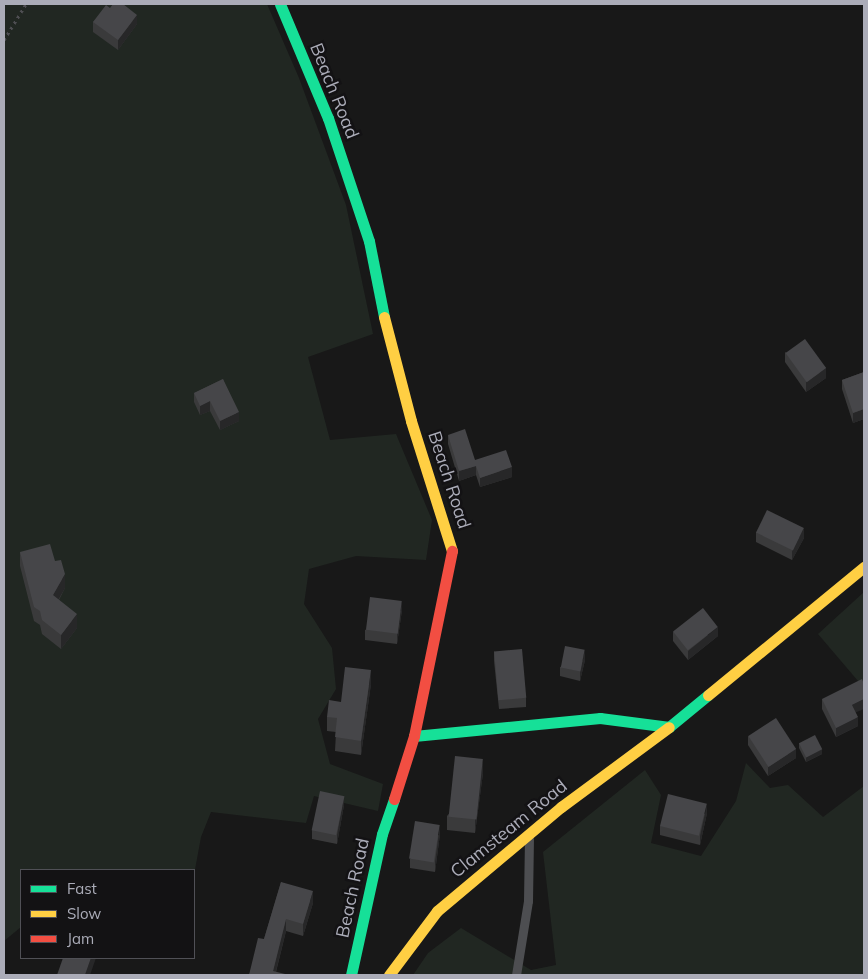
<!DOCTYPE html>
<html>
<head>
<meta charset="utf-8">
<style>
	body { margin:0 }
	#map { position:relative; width:868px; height:979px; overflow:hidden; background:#181818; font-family:Mulish,sans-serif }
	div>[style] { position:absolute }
	.green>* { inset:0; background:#212722 }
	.path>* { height:3px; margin-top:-1.5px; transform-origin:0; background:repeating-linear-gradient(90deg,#4e4e52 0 2.5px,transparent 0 6.5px) }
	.lane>* { height:9px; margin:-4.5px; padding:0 4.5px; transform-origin:4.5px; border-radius:4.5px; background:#4d4e51 }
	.fast>* { height:11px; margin:-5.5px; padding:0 5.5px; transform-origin:5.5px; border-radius:5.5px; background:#16e098 }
	.slow>* { height:11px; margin:-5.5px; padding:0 5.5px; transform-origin:5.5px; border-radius:5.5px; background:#ffcf43 }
	.jam>* { height:11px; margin:-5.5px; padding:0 5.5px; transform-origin:5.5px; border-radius:5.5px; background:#f24e42 }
	.wall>* { inset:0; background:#3a3a3b }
	.shaded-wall>* { inset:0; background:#272728 }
	.building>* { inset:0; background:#464649; transform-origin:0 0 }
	span { translate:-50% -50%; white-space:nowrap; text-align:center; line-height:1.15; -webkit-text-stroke:5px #131214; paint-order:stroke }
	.street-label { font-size:18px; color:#abacb8 }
	.frame { position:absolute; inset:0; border:5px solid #abacb8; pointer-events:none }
	.legend { position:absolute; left:20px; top:869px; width:175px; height:90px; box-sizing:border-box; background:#131214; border:1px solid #505056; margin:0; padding:6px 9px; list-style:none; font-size:15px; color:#abacb8 }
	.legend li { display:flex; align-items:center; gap:10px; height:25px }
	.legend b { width:25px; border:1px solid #505056 }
</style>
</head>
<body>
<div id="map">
	<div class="green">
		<i style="clip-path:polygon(4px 4px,267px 4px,299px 78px,346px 205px,373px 334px,308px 357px,330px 440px,396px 434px,432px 520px,426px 560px,356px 556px,309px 569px,304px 604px,332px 648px,336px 689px,318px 719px,330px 764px,383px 784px,378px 811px,314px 796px,306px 823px,211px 812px,201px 837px,194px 875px,194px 870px,21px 870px,21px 927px,4px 941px)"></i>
		<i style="clip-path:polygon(864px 592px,864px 688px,818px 634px)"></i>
		<i style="clip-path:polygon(746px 763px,770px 788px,788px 785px,823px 817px,864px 786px,864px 975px,413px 975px,428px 953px,461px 928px,531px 970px,556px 965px,543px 852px,645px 770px,661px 795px,651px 843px,701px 856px,736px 801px)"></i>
	</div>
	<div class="path">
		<i style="left:4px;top:40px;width:42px;rotate:-58.6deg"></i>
	</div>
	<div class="lane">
		<i style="left:516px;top:975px;width:75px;rotate:-80.8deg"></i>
		<i style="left:528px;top:901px;width:62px;rotate:-89.1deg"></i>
	</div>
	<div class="fast">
		<i style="left:280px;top:4px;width:124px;rotate:67.2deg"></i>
		<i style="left:328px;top:118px;width:130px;rotate:71.6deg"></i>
		<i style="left:369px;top:241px;width:77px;rotate:78.8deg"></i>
		<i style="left:414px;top:736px;width:187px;rotate:-5.5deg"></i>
		<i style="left:600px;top:718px;width:70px;rotate:7.4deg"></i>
		<i style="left:669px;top:727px;width:50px;rotate:-39.4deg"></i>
		<i style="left:351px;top:975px;width:144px;rotate:-77.6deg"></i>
		<i style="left:382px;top:834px;width:37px;rotate:-71deg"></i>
	</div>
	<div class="slow">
		<i style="left:384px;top:317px;width:107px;rotate:75.4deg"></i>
		<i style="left:411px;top:421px;width:136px;rotate:72.5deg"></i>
		<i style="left:708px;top:695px;width:202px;rotate:-39.4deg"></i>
		<i style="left:389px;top:975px;width:80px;rotate:-53.1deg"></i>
		<i style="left:437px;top:911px;width:162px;rotate:-40deg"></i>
		<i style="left:561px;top:807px;width:134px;rotate:-36.5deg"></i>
	</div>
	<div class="jam">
		<i style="left:394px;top:799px;width:66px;rotate:-72.4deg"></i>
		<i style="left:414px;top:736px;width:189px;rotate:-78.4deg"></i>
	</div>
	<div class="wall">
		<i style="clip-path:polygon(110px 8px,137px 24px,118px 50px,93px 32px,93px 22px)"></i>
		<i style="clip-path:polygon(785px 352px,826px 378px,806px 392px,785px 362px)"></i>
		<i style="clip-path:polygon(864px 372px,864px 419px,853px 423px,842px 389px,842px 380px)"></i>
		<i style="clip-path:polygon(223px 379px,239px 421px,220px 430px,210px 411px,200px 415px,194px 402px,194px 393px)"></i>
		<i style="clip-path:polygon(448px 435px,475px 460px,512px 477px,480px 487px,476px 475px,459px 481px,448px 444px)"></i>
		<i style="clip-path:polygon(756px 532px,804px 538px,792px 560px,756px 542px)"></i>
		<i style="clip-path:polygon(20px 552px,55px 561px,65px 588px,59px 600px,77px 628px,61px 649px,42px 634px,40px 625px,34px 621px,20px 566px)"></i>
		<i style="clip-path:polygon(402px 610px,397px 644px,365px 640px,365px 630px)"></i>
		<i style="clip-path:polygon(673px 632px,718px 636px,688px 660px,673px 641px)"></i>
		<i style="clip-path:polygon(494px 651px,526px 698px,526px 707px,499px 709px,494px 661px)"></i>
		<i style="clip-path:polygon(585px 660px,580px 681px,560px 676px,560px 667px)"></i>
		<i style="clip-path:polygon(371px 684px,361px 755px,335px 751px,336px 732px,327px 731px,327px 717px,341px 702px)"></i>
		<i style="clip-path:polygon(822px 699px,856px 713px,858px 726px,836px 737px,822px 709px)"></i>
		<i style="clip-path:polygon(748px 736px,796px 758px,768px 776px,748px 745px)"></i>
		<i style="clip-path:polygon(799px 743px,822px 754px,806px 762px,799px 748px)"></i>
		<i style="clip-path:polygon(483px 773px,475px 833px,447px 830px,447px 816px)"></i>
		<i style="clip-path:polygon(344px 805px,337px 844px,312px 839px,312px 830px)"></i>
		<i style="clip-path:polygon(707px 813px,700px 845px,660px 835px,660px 826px)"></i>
		<i style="clip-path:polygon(440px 834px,435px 872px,410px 868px,410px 859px)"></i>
		<i style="clip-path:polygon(281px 882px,313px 903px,303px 936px,286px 931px,276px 972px,249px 975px,264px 939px)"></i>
	</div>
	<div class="shaded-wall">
		<i style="clip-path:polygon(137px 15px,137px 24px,118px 50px,118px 40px)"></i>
		<i style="clip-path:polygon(826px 368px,826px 378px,806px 392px,806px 382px)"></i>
		<i style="clip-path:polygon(210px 401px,210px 411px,200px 415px,200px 406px)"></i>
		<i style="clip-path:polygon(864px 409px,864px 419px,853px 423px,853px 413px)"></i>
		<i style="clip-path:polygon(239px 412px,239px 421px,220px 430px,220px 421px)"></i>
		<i style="clip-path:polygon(476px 466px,476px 475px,459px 481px,459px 471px)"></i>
		<i style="clip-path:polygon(512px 467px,512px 477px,480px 487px,480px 478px)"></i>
		<i style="clip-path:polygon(804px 528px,804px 538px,792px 560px,792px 551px)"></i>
		<i style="clip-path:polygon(65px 574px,65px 588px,53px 609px,53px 595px)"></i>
		<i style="clip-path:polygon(402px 601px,402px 610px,397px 644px,397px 635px)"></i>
		<i style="clip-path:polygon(77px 614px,77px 628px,61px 649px,61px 635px)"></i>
		<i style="clip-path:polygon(718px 627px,718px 636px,688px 660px,688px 651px)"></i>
		<i style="clip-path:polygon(585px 650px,585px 660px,580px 681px,580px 671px)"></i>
		<i style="clip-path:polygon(371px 670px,371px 684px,361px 755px,361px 741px)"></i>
		<i style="clip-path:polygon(864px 699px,864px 709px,852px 714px,852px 705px)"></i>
		<i style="clip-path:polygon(858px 717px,858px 726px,836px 737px,836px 728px)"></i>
		<i style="clip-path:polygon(796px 749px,796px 758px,768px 776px,768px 767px)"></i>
		<i style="clip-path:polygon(822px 749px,822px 754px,806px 762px,806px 757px)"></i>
		<i style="clip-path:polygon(483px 759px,483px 773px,475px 833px,475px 819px)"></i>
		<i style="clip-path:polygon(344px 796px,344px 805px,337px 844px,337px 835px)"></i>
		<i style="clip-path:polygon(707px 804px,707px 813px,700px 845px,700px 836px)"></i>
		<i style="clip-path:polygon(440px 825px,440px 834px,435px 872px,435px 862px)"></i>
		<i style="clip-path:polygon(313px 891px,313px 903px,303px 936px,303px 924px)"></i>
		<i style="clip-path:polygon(286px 919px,286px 931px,275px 975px,273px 971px)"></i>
		<i style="clip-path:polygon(91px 958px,96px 958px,90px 975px,85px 975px)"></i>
	</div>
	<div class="building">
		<i style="clip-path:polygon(113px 4px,123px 4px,137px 15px,118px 40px,93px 22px,106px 5px,110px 8px)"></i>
		<i style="left:805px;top:339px;width:36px;height:24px;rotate:54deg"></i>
		<i style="clip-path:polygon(864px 372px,864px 409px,853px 413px,842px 380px)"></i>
		<i style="clip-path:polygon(223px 379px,239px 412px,220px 421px,210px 401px,200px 406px,194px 393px)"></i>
		<i style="clip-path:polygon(465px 429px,475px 460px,506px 450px,512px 467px,480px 478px,476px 466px,459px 471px,448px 435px)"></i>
		<i style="left:767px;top:510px;width:41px;height:25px;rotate:26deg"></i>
		<i style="clip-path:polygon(50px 544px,55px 561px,61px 560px,65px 574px,53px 595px,77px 614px,61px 635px,42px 620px,40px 611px,34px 607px,20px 552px)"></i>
		<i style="left:370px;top:597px;width:32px;height:33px;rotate:7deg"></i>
		<i style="left:703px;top:608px;width:24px;height:38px;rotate:52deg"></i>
		<i style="left:565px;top:646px;width:20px;height:22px;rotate:11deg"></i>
		<i style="left:522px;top:649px;width:49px;height:28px;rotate:85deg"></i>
		<i style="clip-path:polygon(345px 667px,371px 670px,361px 741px,335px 737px,337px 718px,327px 717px,329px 700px,341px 702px)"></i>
		<i style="clip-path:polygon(862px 679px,864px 684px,864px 699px,852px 705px,858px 717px,836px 728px,822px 699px)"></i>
		<i style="left:776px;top:718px;width:37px;height:33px;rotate:57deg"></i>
		<i style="left:815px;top:735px;width:16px;height:18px;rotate:63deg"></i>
		<i style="left:455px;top:756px;width:28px;height:61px;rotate:6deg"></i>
		<i style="left:320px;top:791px;width:25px;height:40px;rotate:12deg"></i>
		<i style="left:668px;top:794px;width:40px;height:33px;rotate:14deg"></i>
		<i style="left:415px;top:821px;width:25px;height:38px;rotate:9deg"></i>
		<i style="clip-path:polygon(281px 882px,313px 891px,303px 924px,286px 919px,273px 971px,289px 975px,249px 975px,258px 938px,264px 939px)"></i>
		<i style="clip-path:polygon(63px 958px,91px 958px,85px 975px,57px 975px)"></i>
	</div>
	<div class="street-label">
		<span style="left:334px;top:91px;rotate:68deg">Beach Road</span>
		<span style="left:449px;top:480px;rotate:72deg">Beach Road</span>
		<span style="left:509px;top:829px;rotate:-39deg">Clamsteam Road</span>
		<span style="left:353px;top:888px;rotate:-78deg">Beach Road</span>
	</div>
	<div class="frame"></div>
	<ul class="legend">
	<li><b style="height:6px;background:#16e098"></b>Fast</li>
	<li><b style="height:6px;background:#ffcf43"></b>Slow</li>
	<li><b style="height:6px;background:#f24e42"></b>Jam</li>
	</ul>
</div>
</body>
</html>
